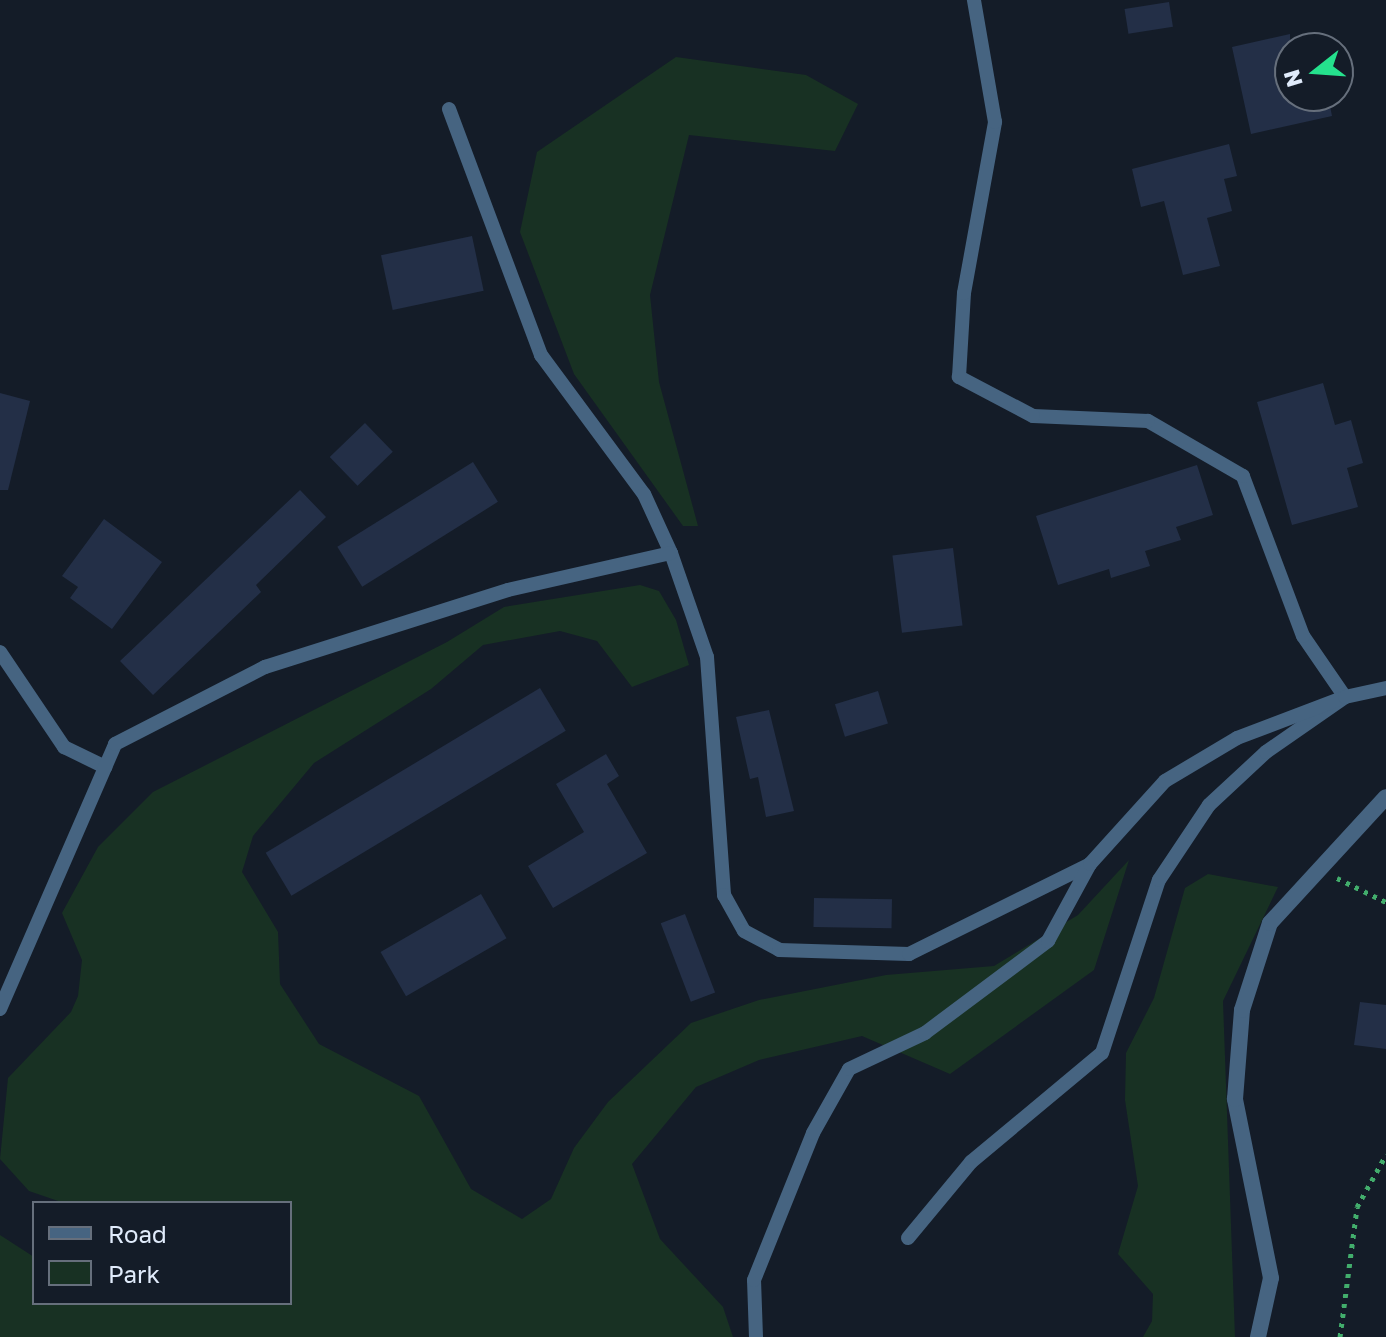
<!DOCTYPE html>
<html>
<head>
<meta charset="utf-8">
<style>
	body { margin:0 }
	#map { position:relative; width:1386px; height:1337px; overflow:hidden; background:#141c28; font-family:"Golos Text",sans-serif }
	div>[style] { position:absolute }
	.green>* { inset:0; background:#183123 }
	.building>* { inset:0; background:#232f47; transform-origin:0 0 }
	.path>* { height:5px; margin-top:-2.5px; transform-origin:0; background:repeating-linear-gradient(90deg,#42ad6c 0 4px,transparent 0 10px) }
	.lane>* { height:14px; margin:-7px; padding:0 7px; transform-origin:7px; border-radius:7px; background:#466481 }
	.street>* { height:16px; margin:-8px; padding:0 8px; transform-origin:8px; border-radius:8px; background:#466481 }
	span { translate:-50% -50%; white-space:nowrap; text-align:center; line-height:1.15; -webkit-text-stroke:8px #141c28; paint-order:stroke }
	.legend { position:absolute; left:32px; top:1201px; width:260px; height:104px; box-sizing:border-box; background:#141c28; border:2px solid #666f7c; margin:0; padding:10px 14px; list-style:none; font-size:24px; color:#e0ebfb }
	.legend li { display:flex; align-items:center; gap:16px; height:40px }
	.legend b { width:40px; border:2px solid #666f7c }
	.north { position:absolute; left:1274px; top:32px; width:80px; height:80px; box-sizing:border-box; background:#141c28; border:2px solid #666f7c; border-radius:50%; rotate:253deg; font-size:22px; font-weight:700; line-height:32px; text-align:center; color:#e0ebfb }
	.north::after { content:''; display:block; margin:auto; width:28px; height:36px; background:#25e18d; clip-path:polygon(50% 0,100% 100%,50% 72%,0 100%) }
</style>
</head>
<body>
<div id="map">
	<div class="green">
		<i style="clip-path:polygon(676px 57px,806px 75px,858px 104px,835px 151px,689px 135px,650px 295px,659px 382px,698px 526px,683px 526px,574px 374px,520px 232px,537px 152px)"></i>
		<i style="clip-path:polygon(640px 585px,659px 591px,676px 620px,689px 665px,632px 687px,597px 641px,560px 631px,483px 645px,431px 689px,314px 763px,253px 836px,242px 872px,278px 932px,280px 984px,319px 1044px,419px 1096px,471px 1189px,522px 1219px,551px 1199px,574px 1148px,608px 1102px,691px 1023px,759px 1000px,886px 975px,994px 966px,1078px 915px,1129px 860px,1094px 970px,950px 1074px,862px 1036px,759px 1060px,696px 1087px,632px 1164px,660px 1239px,723px 1307px,733px 1337px,0 1337px,0 1235px,34px 1257px,34px 1303px,290px 1303px,290px 1203px,64px 1203px,29px 1191px,0 1159px,8px 1078px,71px 1012px,78px 996px,82px 960px,62px 913px,98px 847px,153px 792px,447px 642px,504px 607px)"></i>
		<i style="clip-path:polygon(1208px 874px,1278px 887px,1223px 1001px,1235px 1337px,1143px 1337px,1152px 1321px,1153px 1294px,1118px 1254px,1138px 1186px,1125px 1100px,1126px 1053px,1154px 998px,1185px 888px)"></i>
	</div>
	<div class="building">
		<i style="left:1169px;top:2px;width:25px;height:45px;rotate:81deg"></i>
		<i style="clip-path:polygon(1290px 34px,1290px 96px,1328px 96px,1332px 116px,1251px 134px,1232px 47px)"></i>
		<i style="clip-path:polygon(1229px 144px,1237px 176px,1224px 179px,1232px 211px,1207px 218px,1220px 266px,1183px 275px,1164px 201px,1141px 207px,1132px 169px)"></i>
		<i style="left:472px;top:236px;width:56px;height:93px;rotate:78deg"></i>
		<i style="clip-path:polygon(1323px 383px,1335px 425px,1351px 420px,1363px 463px,1347px 468px,1358px 507px,1292px 525px,1257px 402px)"></i>
		<i style="clip-path:polygon(0 393px,30px 401px,8px 490px,0 490px)"></i>
		<i style="left:365px;top:423px;width:40px;height:49px;rotate:46deg"></i>
		<i style="left:473px;top:462px;width:47px;height:160px;rotate:58deg"></i>
		<i style="clip-path:polygon(1197px 465px,1213px 515px,1176px 527px,1181px 540px,1145px 551px,1150px 566px,1111px 578px,1109px 569px,1058px 585px,1036px 516px)"></i>
		<i style="clip-path:polygon(300px 490px,326px 517px,256px 585px,261px 592px,153px 695px,120px 661px)"></i>
		<i style="clip-path:polygon(104px 519px,162px 562px,112px 629px,70px 598px,78px 587px,62px 576px)"></i>
		<i style="left:953px;top:548px;width:78px;height:61px;rotate:83deg"></i>
		<i style="left:540px;top:688px;width:50px;height:320px;rotate:59deg"></i>
		<i style="left:878px;top:691px;width:34px;height:45px;rotate:73deg"></i>
		<i style="clip-path:polygon(769px 710px,794px 811px,766px 817px,758px 777px,750px 779px,736px 717px)"></i>
		<i style="clip-path:polygon(606px 754px,619px 776px,607px 784px,647px 853px,553px 908px,528px 866px,584px 832px,556px 784px)"></i>
		<i style="left:481px;top:894px;width:51px;height:116px;rotate:60deg"></i>
		<i style="left:814px;top:898px;width:78px;height:29px;rotate:1deg"></i>
		<i style="left:685px;top:914px;width:84px;height:26px;rotate:69deg"></i>
		<i style="clip-path:polygon(1360px 1002px,1386px 1005px,1386px 1049px,1354px 1045px)"></i>
	</div>
	<div class="path">
		<i style="left:1337px;top:878px;width:55px;rotate:26.1deg"></i>
		<i style="left:1340px;top:1337px;width:131px;rotate:-82.5deg"></i>
		<i style="left:1357px;top:1207px;width:60px;rotate:-60.9deg"></i>
	</div>
	<div class="lane">
		<i style="left:449px;top:109px;width:263px;rotate:69.5deg"></i>
		<i style="left:541px;top:355px;width:173px;rotate:53.5deg"></i>
		<i style="left:644px;top:494px;width:65px;rotate:65.4deg"></i>
		<i style="left:671px;top:553px;width:110px;rotate:70.9deg"></i>
		<i style="left:707px;top:657px;width:239px;rotate:85.9deg"></i>
		<i style="left:724px;top:895px;width:41px;rotate:60.9deg"></i>
		<i style="left:744px;top:931px;width:40px;rotate:28deg"></i>
		<i style="left:779px;top:950px;width:130px;rotate:1.8deg"></i>
		<i style="left:909px;top:954px;width:202px;rotate:-26.4deg"></i>
		<i style="left:0;top:652px;width:115px;rotate:56deg"></i>
		<i style="left:64px;top:747px;width:46px;rotate:26deg"></i>
		<i style="left:0;top:1009px;width:289px;rotate:-66.5deg"></i>
		<i style="left:115px;top:744px;width:169px;rotate:-27.2deg"></i>
		<i style="left:265px;top:667px;width:255px;rotate:-17.6deg"></i>
		<i style="left:508px;top:590px;width:167px;rotate:-12.8deg"></i>
		<i style="left:908px;top:1238px;width:99px;rotate:-50.3deg"></i>
		<i style="left:971px;top:1162px;width:170px;rotate:-39.8deg"></i>
		<i style="left:1102px;top:1053px;width:182px;rotate:-71.8deg"></i>
		<i style="left:1159px;top:880px;width:90px;rotate:-56.3deg"></i>
		<i style="left:1209px;top:805px;width:78px;rotate:-42.9deg"></i>
		<i style="left:1266px;top:752px;width:96px;rotate:-34.8deg"></i>
		<i style="left:1345px;top:697px;width:74px;rotate:-124.5deg"></i>
		<i style="left:1303px;top:636px;width:171px;rotate:-110.6deg"></i>
		<i style="left:1243px;top:476px;width:110px;rotate:-149.9deg"></i>
		<i style="left:1148px;top:421px;width:115px;rotate:-177.5deg"></i>
		<i style="left:1033px;top:416px;width:84px;rotate:-152.2deg"></i>
		<i style="left:959px;top:377px;width:84px;rotate:-86.6deg"></i>
		<i style="left:964px;top:293px;width:174px;rotate:-79.7deg"></i>
		<i style="left:995px;top:122px;width:124px;rotate:-99.8deg"></i>
		<i style="left:756px;top:1337px;width:57px;rotate:-92deg"></i>
		<i style="left:754px;top:1280px;width:158px;rotate:-68.1deg"></i>
		<i style="left:813px;top:1133px;width:73px;rotate:-60.6deg"></i>
		<i style="left:849px;top:1069px;width:84px;rotate:-25.3deg"></i>
		<i style="left:925px;top:1033px;width:154px;rotate:-36.8deg"></i>
		<i style="left:1048px;top:941px;width:88px;rotate:-61.4deg"></i>
		<i style="left:1090px;top:864px;width:112px;rotate:-47.9deg"></i>
		<i style="left:1165px;top:781px;width:84px;rotate:-30.8deg"></i>
		<i style="left:1237px;top:738px;width:116px;rotate:-20.8deg"></i>
		<i style="left:1345px;top:697px;width:42px;rotate:-12.4deg"></i>
	</div>
	<div class="street">
		<i style="left:1258px;top:1337px;width:60px;rotate:-77.6deg"></i>
		<i style="left:1271px;top:1278px;width:183px;rotate:-101.4deg"></i>
		<i style="left:1235px;top:1099px;width:89px;rotate:-85.5deg"></i>
		<i style="left:1242px;top:1010px;width:91px;rotate:-72.2deg"></i>
		<i style="left:1270px;top:923px;width:171px;rotate:-47.4deg"></i>
	</div>
	<ul class="legend">
	<li><b style="height:10px;background:#466481"></b>Road</li>
	<li><b style="height:22px;background:#183123"></b>Park</li>
	</ul>
	<div class="north">N</div>
</div>
</body>
</html>
